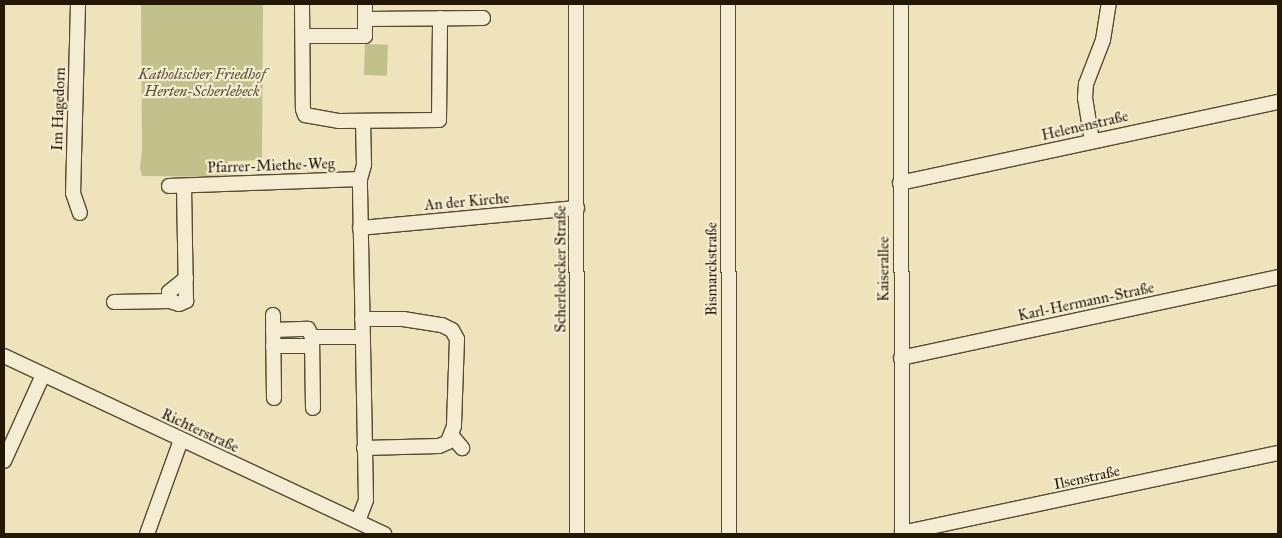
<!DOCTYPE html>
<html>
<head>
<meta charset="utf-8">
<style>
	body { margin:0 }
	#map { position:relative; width:1282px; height:538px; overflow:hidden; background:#efe3bb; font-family:"IM FELL Great Primer",serif }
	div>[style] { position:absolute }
	.green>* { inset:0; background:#c1c18b; transform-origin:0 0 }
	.roads { filter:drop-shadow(1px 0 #574a32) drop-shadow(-1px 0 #574a32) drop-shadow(0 1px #574a32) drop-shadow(0 -1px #574a32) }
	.minor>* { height:14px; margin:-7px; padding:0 7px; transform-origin:7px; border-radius:7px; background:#f5edd3 }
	span { translate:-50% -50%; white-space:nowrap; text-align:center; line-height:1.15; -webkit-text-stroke:4.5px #f5edd3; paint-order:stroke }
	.park-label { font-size:15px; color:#5b5233; font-style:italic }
	.street-label { font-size:15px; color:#241704 }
	.frame { position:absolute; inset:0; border:5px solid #241704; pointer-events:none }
</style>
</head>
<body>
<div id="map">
	<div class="green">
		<i style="clip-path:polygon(141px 4px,263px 4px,262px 160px,228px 161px,227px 177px,142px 176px,140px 168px,142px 150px)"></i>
		<i style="left:365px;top:44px;width:23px;height:31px;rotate:2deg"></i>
	</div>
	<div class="roads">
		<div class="minor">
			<i style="left:78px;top:4px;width:189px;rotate:91.5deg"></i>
			<i style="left:73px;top:193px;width:21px;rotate:71deg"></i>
			<i style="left:302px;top:4px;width:105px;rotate:89.5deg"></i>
			<i style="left:303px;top:109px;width:6px;rotate:72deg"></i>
			<i style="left:305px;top:115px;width:35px;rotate:10deg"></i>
			<i style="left:339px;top:121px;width:100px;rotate:-0.6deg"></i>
			<i style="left:439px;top:120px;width:102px;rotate:-89.4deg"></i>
			<i style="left:576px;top:4px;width:530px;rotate:89.89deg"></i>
			<i style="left:728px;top:4px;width:530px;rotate:89.89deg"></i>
			<i style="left:901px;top:4px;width:530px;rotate:89.89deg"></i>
			<i style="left:365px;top:19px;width:118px;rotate:-0.5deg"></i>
			<i style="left:303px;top:36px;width:62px"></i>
			<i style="left:365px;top:36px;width:32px;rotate:-90deg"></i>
			<i style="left:1092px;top:141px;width:44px;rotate:-99.2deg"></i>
			<i style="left:1085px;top:98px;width:14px;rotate:-86deg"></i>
			<i style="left:1086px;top:84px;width:47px;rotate:-68.9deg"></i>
			<i style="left:1103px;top:40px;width:36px;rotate:-81deg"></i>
			<i style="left:900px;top:183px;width:387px;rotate:-12.1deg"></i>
			<i style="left:169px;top:186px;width:191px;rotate:-2.1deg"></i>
			<i style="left:360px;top:228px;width:218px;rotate:-5.3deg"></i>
			<i style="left:170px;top:301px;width:9px;rotate:-96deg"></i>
			<i style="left:169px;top:292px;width:22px;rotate:-39deg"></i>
			<i style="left:114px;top:302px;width:56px;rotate:-1deg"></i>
			<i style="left:170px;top:301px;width:9px;rotate:18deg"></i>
			<i style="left:179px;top:304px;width:8px;rotate:-23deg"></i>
			<i style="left:186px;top:301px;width:115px;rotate:-91deg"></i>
			<i style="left:273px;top:315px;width:83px;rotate:89.3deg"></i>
			<i style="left:362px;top:319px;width:41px"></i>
			<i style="left:403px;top:319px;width:39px;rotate:9deg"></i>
			<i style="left:442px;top:325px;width:11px;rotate:27deg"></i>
			<i style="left:452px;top:330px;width:10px;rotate:61deg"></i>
			<i style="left:457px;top:339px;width:87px;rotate:92deg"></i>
			<i style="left:454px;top:426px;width:17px;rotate:111deg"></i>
			<i style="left:448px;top:442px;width:10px;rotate:156deg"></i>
			<i style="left:439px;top:446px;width:75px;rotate:178.5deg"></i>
			<i style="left:273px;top:330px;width:35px;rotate:-2deg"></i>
			<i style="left:308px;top:329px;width:9px;rotate:63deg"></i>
			<i style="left:312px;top:337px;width:51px"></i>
			<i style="left:312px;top:337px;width:71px;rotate:89.2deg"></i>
			<i style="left:273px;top:346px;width:39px"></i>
			<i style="left:4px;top:356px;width:420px;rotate:25.1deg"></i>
			<i style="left:901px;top:358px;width:386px;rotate:-12.1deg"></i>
			<i style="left:452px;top:436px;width:16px;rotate:50deg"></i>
			<i style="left:4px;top:461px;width:94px;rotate:-65.6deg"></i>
			<i style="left:358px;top:521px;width:22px;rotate:-69deg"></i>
			<i style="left:366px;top:500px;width:321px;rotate:-91.1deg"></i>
			<i style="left:360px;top:179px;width:15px;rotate:-74deg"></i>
			<i style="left:364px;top:165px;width:44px;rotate:-91.3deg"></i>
			<i style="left:902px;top:533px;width:384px;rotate:-12deg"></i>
			<i style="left:147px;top:534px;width:100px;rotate:-70.1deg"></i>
		</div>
	</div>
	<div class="park-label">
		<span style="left:202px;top:83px">Katholischer Friedhof<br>Herten-Scherlebeck</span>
	</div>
	<div class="street-label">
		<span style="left:59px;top:109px;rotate:-88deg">Im Hagedorn</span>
		<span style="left:1085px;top:126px;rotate:-13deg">Helenenstraße</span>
		<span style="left:271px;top:166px;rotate:-2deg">Pfarrer-Miethe-Weg</span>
		<span style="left:467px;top:202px;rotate:-5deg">An der Kirche</span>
		<span style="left:561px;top:269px;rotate:-90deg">Scherlebecker Straße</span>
		<span style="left:712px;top:269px;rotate:-90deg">Bismarckstraße</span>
		<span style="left:884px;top:269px;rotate:-90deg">Kaiserallee</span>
		<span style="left:1086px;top:302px;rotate:-12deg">Karl-Hermann-Straße</span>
		<span style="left:200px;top:431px;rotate:25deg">Richterstraße</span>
		<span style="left:1087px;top:478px;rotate:-12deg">Ilsenstraße</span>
	</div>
	<div class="frame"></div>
</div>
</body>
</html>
